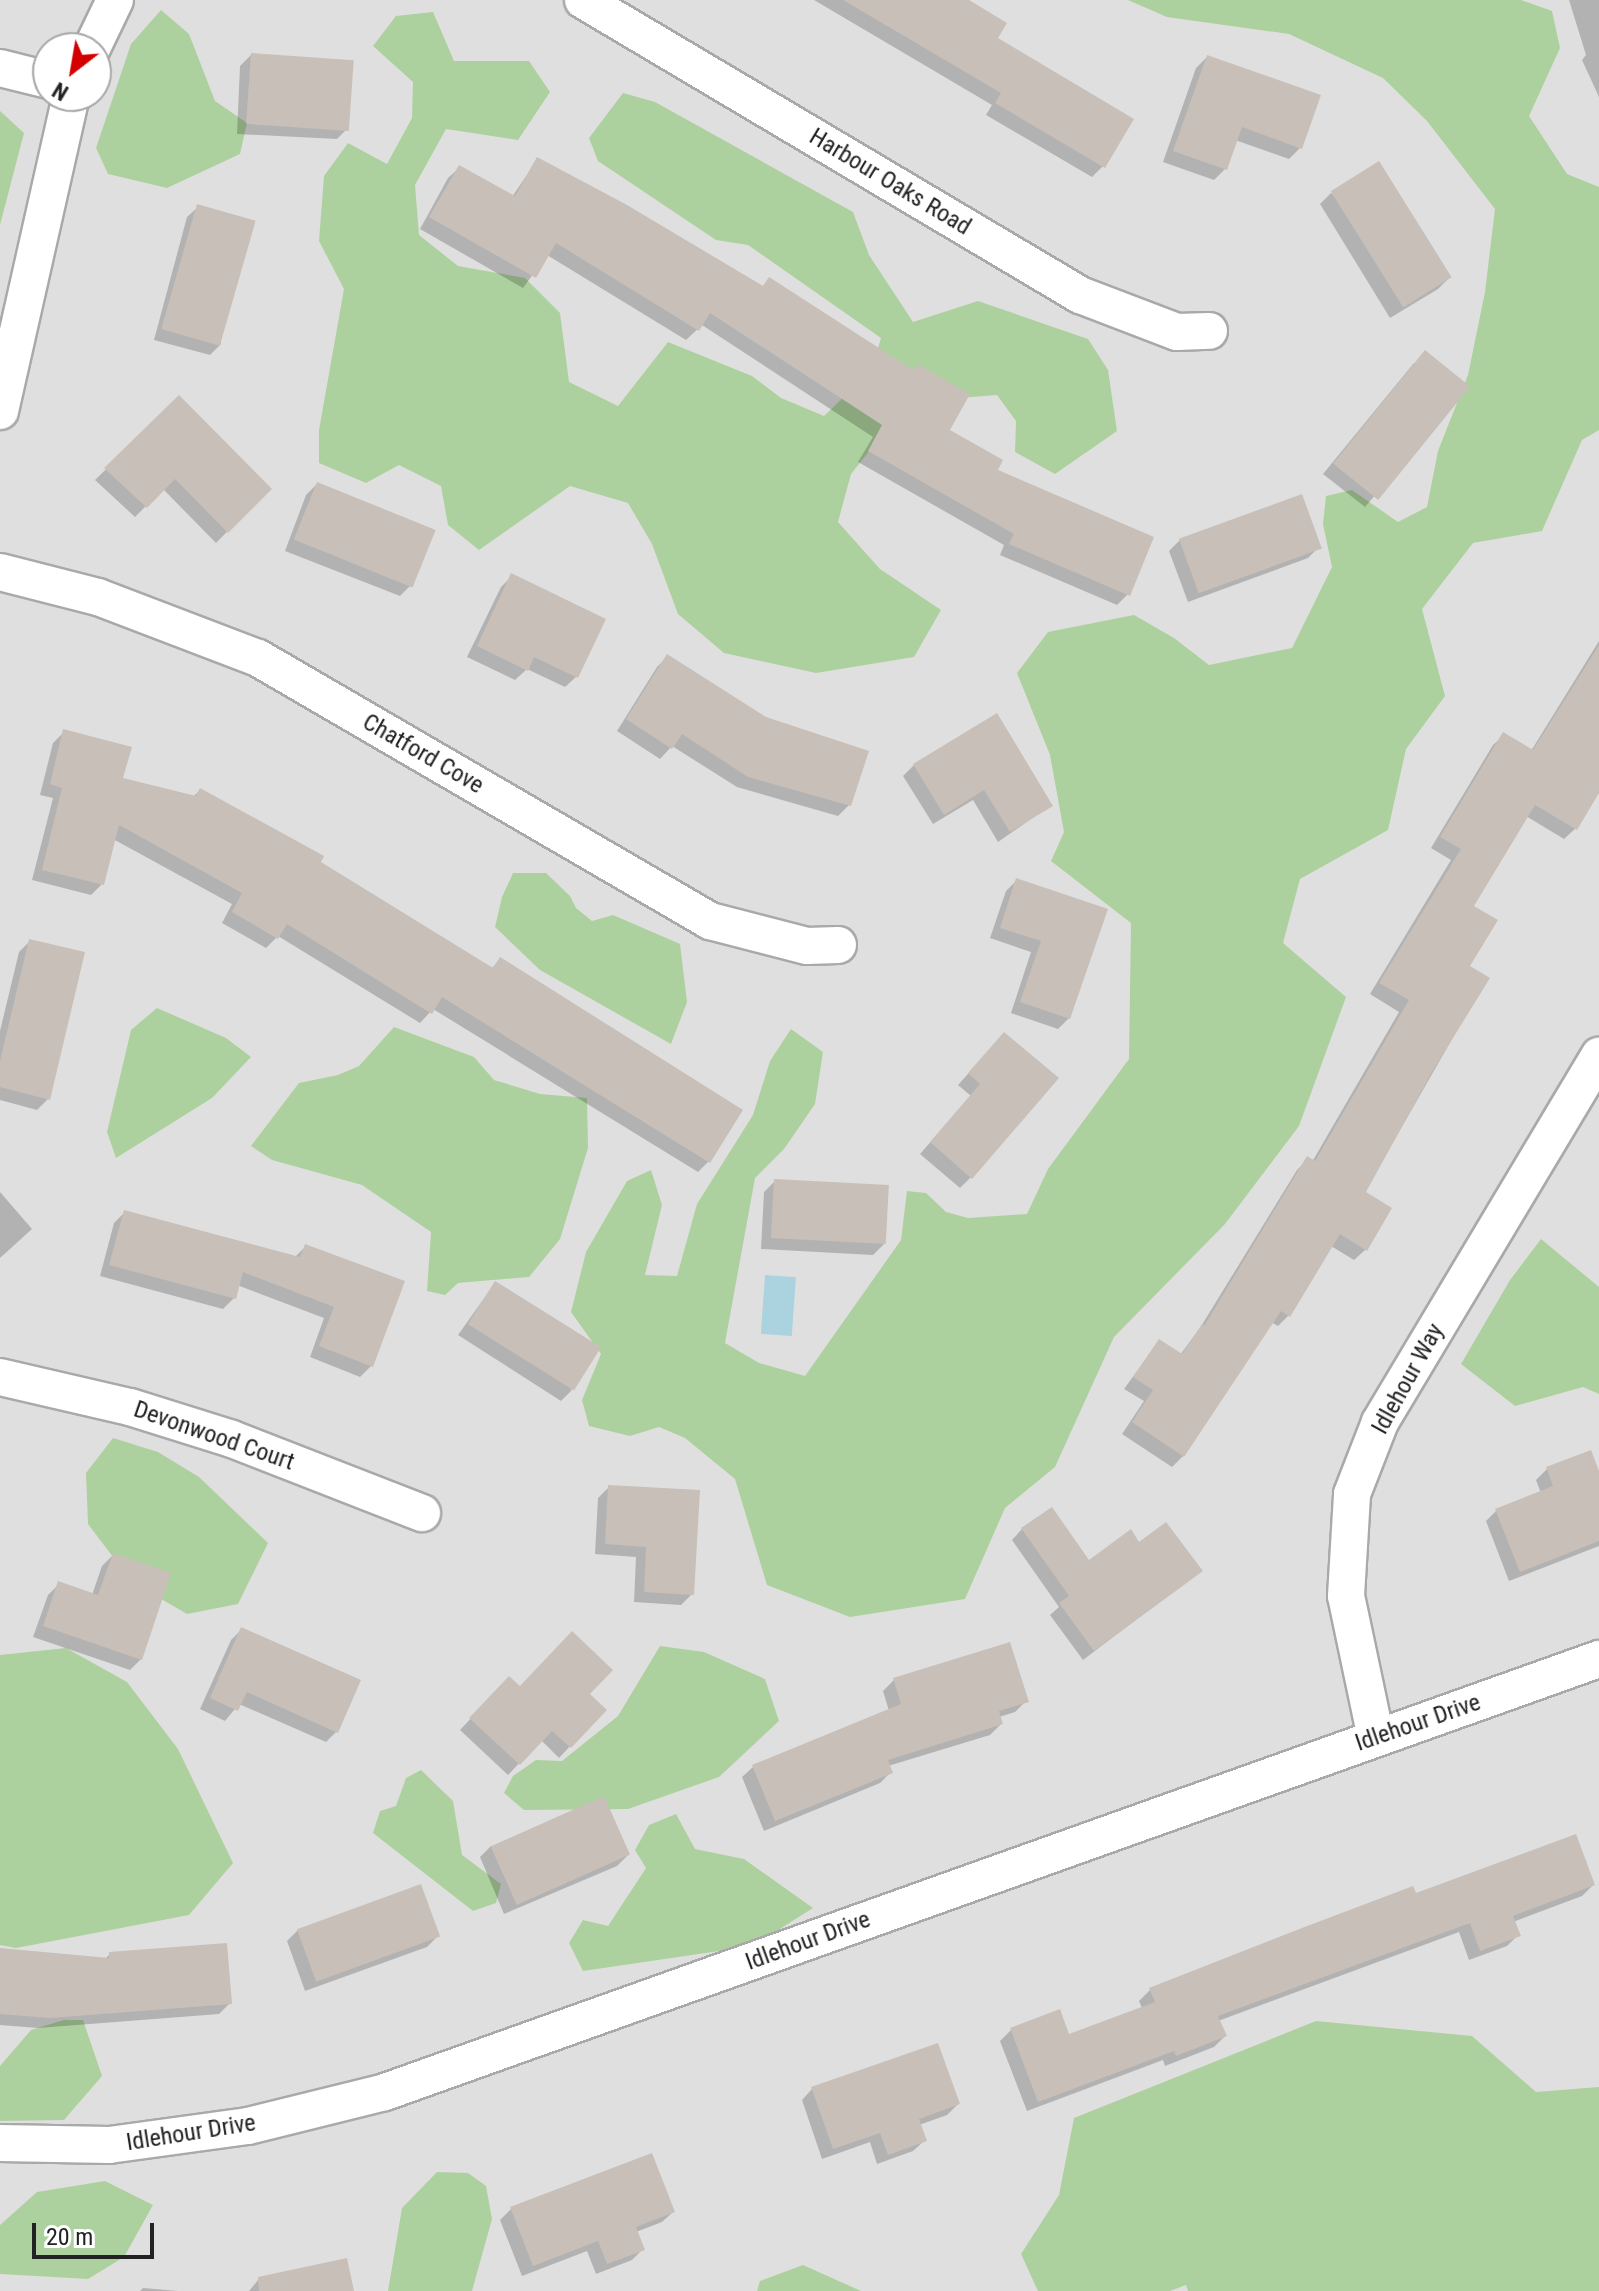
<!DOCTYPE html>
<html>
<head>
<meta charset="utf-8">
<style>
	body { margin:0 }
	#map { position:relative; width:1599px; height:2291px; overflow:hidden; background:#f2efe9; font-family:"Roboto Condensed",sans-serif }
	div>[style] { position:absolute }
	.residential>* { inset:0; background:#e0dfdf }
	.forest>* { inset:0; background:#add19e }
	.water>* { inset:0; background:#aad3df; transform-origin:0 0 }
	.shadow>* { inset:0; background:#0003 }
	.building>* { inset:0; background:#c7bfb8; transform-origin:0 0 }
	.roads { filter:drop-shadow(2px 0 #a9a9a9) drop-shadow(-2px 0 #a9a9a9) drop-shadow(0 2px #a9a9a9) drop-shadow(0 -2px #a9a9a9) }
	.street>* { height:36px; margin:-18px; padding:0 18px; transform-origin:18px; border-radius:18px; background:#fff }
	span { translate:-50% -50%; white-space:nowrap; text-align:center; line-height:1.15; -webkit-text-stroke:6px #fff; paint-order:stroke }
	.street-label { font-size:24px; color:#222 }
	.north { position:absolute; left:32px; top:32px; width:80px; height:80px; box-sizing:border-box; background:#fff; border:2px solid #a7a7a7; border-radius:50%; rotate:211deg; font-size:22px; font-weight:700; line-height:32px; text-align:center; color:#222 }
	.north::after { content:''; display:block; margin:auto; width:28px; height:36px; background:#d40000; clip-path:polygon(50% 0,100% 100%,50% 72%,0 100%) }
	.scale { position:absolute; left:32px; top:2223px; width:122px; height:36px; box-sizing:border-box; border:4px solid #222; border-top:0; padding-left:10px; font-size:24px; line-height:28px; white-space:nowrap; color:#222; -webkit-text-stroke:6px #fff; paint-order:stroke }
</style>
</head>
<body>
<div id="map">
	<div class="residential">
		<i style="clip-path:polygon(evenodd,0 0,1599px 0,1599px 2291px,0 2291px,0 0,48px 48px,96px 48px,96px 96px,48px 96px,48px 48px)"></i>
	</div>
	<div class="forest">
		<i style="clip-path:polygon(1128px 0,1521px 0,1552px 11px,1560px 48px,1529px 116px,1567px 174px,1599px 187px,1599px 430px,1582px 440px,1542px 531px,1473px 543px,1422px 609px,1445px 696px,1406px 749px,1388px 830px,1300px 879px,1283px 943px,1346px 997px,1299px 1126px,1225px 1224px,1114px 1337px,1055px 1467px,1005px 1508px,965px 1599px,850px 1617px,767px 1585px,735px 1479px,685px 1438px,659px 1427px,630px 1436px,589px 1426px,582px 1400px,601px 1354px,571px 1312px,586px 1252px,627px 1181px,651px 1170px,662px 1205px,645px 1275px,677px 1276px,697px 1204px,753px 1115px,770px 1061px,791px 1029px,823px 1052px,815px 1104px,784px 1149px,755px 1178px,725px 1343px,759px 1363px,805px 1376px,901px 1240px,907px 1191px,926px 1193px,946px 1212px,968px 1218px,1027px 1214px,1048px 1169px,1129px 1059px,1131px 923px,1051px 861px,1064px 832px,1050px 755px,1017px 673px,1048px 632px,1134px 615px,1174px 638px,1209px 665px,1292px 648px,1332px 567px,1323px 524px,1326px 496px,1352px 490px,1398px 522px,1427px 507px,1438px 451px,1468px 375px,1485px 292px,1495px 209px,1427px 121px,1383px 78px,1289px 34px,1167px 17px)"></i>
		<i style="clip-path:polygon(161px 10px,189px 34px,215px 101px,247px 123px,240px 154px,167px 188px,108px 174px,96px 148px,131px 44px)"></i>
		<i style="clip-path:polygon(433px 12px,454px 61px,529px 61px,550px 92px,518px 140px,446px 129px,415px 185px,419px 235px,458px 266px,525px 278px,560px 313px,569px 382px,618px 406px,668px 342px,752px 376px,781px 398px,824px 416px,872px 370px,881px 338px,748px 245px,716px 240px,598px 161px,589px 138px,623px 93px,655px 102px,853px 212px,869px 255px,913px 322px,978px 301px,1088px 339px,1108px 370px,1117px 431px,1055px 474px,1015px 452px,1016px 421px,997px 395px,908px 402px,851px 474px,838px 522px,880px 569px,941px 610px,914px 657px,816px 673px,724px 653px,678px 614px,652px 544px,628px 503px,570px 486px,479px 550px,448px 525px,441px 486px,399px 465px,366px 483px,319px 463px,319px 430px,344px 289px,319px 241px,324px 176px,348px 143px,387px 164px,412px 118px,413px 82px,373px 46px,396px 16px)"></i>
		<i style="clip-path:polygon(0 111px,24px 133px,0 225px)"></i>
		<i style="clip-path:polygon(513px 873px,546px 873px,570px 896px,576px 908px,592px 921px,613px 915px,680px 944px,687px 1002px,671px 1044px,540px 970px,495px 927px,502px 897px)"></i>
		<i style="clip-path:polygon(157px 1008px,226px 1038px,251px 1057px,212px 1098px,116px 1158px,107px 1132px,131px 1030px)"></i>
		<i style="clip-path:polygon(394px 1027px,474px 1057px,494px 1080px,540px 1094px,587px 1098px,588px 1148px,560px 1239px,529px 1277px,458px 1283px,445px 1295px,427px 1291px,431px 1232px,362px 1185px,272px 1160px,251px 1146px,299px 1083px,338px 1075px,359px 1066px)"></i>
		<i style="clip-path:polygon(1541px 1239px,1599px 1287px,1599px 1394px,1583px 1387px,1515px 1406px,1461px 1364px,1510px 1280px)"></i>
		<i style="clip-path:polygon(113px 1438px,158px 1452px,199px 1477px,268px 1543px,238px 1604px,187px 1614px,132px 1582px,88px 1524px,86px 1473px)"></i>
		<i style="clip-path:polygon(660px 1646px,704px 1652px,765px 1679px,779px 1721px,719px 1777px,628px 1809px,524px 1810px,504px 1793px,513px 1776px,536px 1760px,562px 1761px,618px 1716px)"></i>
		<i style="clip-path:polygon(66px 1648px,127px 1682px,178px 1749px,233px 1863px,189px 1915px,16px 1948px,0 1945px,0 1655px)"></i>
		<i style="clip-path:polygon(421px 1770px,453px 1801px,462px 1855px,501px 1884px,496px 1903px,473px 1911px,373px 1833px,380px 1811px,396px 1806px,406px 1778px)"></i>
		<i style="clip-path:polygon(676px 1814px,695px 1849px,744px 1859px,813px 1908px,753px 1946px,583px 1971px,569px 1943px,583px 1920px,608px 1926px,646px 1868px,635px 1850px,649px 1825px)"></i>
		<i style="clip-path:polygon(64px 2020px,83px 2020px,102px 2076px,64px 2120px,0 2121px,0 2066px,31px 2030px)"></i>
		<i style="clip-path:polygon(1316px 2021px,1472px 2036px,1536px 2092px,1599px 2087px,1599px 2291px,1188px 2291px,1186px 2285px,1170px 2291px,1038px 2291px,1021px 2254px,1059px 2195px,1074px 2118px)"></i>
		<i style="clip-path:polygon(437px 2172px,468px 2173px,486px 2186px,492px 2219px,472px 2291px,388px 2291px,402px 2208px)"></i>
		<i style="clip-path:polygon(105px 2181px,153px 2205px,124px 2257px,88px 2279px,0 2274px,0 2225px,37px 2192px)"></i>
		<i style="clip-path:polygon(803px 2265px,861px 2291px,757px 2291px,760px 2281px)"></i>
	</div>
	<div class="water">
		<i style="left:765px;top:1275px;width:31px;height:59px;rotate:4deg"></i>
	</div>
	<div class="shadow">
		<i style="clip-path:polygon(814px 0,965px 0,1103px 166px,1092px 177px,986px 115px,992px 105px)"></i>
		<i style="clip-path:polygon(1569px 0,1599px 0,1599px 97px,1582px 60px,1586px 55px)"></i>
		<i style="clip-path:polygon(251px 55px,348px 128px,337px 139px,237px 134px,240px 66px)"></i>
		<i style="clip-path:polygon(1207px 57px,1300px 148px,1289px 159px,1235px 140px,1225px 169px,1214px 180px,1163px 162px,1196px 68px)"></i>
		<i style="clip-path:polygon(537px 160px,762px 287px,769px 279px,995px 471px,1128px 594px,1117px 605px,1000px 555px,1004px 545px,858px 462px,873px 437px,702px 325px,686px 340px,547px 255px,523px 288px,420px 229px,448px 178px,459px 168px,512px 197px)"></i>
		<i style="clip-path:polygon(1331px 193px,1449px 278px,1438px 289px,1390px 318px,1320px 204px)"></i>
		<i style="clip-path:polygon(198px 207px,221px 344px,210px 355px,154px 340px,187px 217px)"></i>
		<i style="clip-path:polygon(1414px 363px,1468px 387px,1365px 507px,1323px 474px)"></i>
		<i style="clip-path:polygon(179px 398px,269px 489px,216px 543px,163px 489px,135px 517px,95px 480px)"></i>
		<i style="clip-path:polygon(317px 484px,411px 585px,400px 596px,285px 551px,306px 495px)"></i>
		<i style="clip-path:polygon(1180px 540px,1319px 547px,1308px 558px,1188px 602px,1169px 551px)"></i>
		<i style="clip-path:polygon(512px 576px,576px 677px,565px 687px,527px 669px,515px 680px,467px 657px,501px 587px)"></i>
		<i style="clip-path:polygon(1599px 641px,1599px 789px,1575px 829px,1564px 839px,1526px 816px,1471px 907px,1467px 966px,1487px 978px,1364px 1193px,1365px 1250px,1354px 1260px,1331px 1246px,1289px 1315px,1278px 1326px,1271px 1322px,1183px 1456px,1172px 1467px,1122px 1434px,1144px 1401px,1124px 1389px,1159px 1341px,1180px 1355px,1200px 1328px,1297px 1170px,1308px 1159px,1312px 1162px,1399px 1012px,1370px 994px,1451px 860px,1431px 848px,1493px 745px,1504px 735px,1531px 751px)"></i>
		<i style="clip-path:polygon(668px 656px,849px 805px,838px 816px,737px 787px,672px 746px,660px 759px,617px 731px,657px 667px)"></i>
		<i style="clip-path:polygon(64px 732px,121px 779px,193px 797px,200px 790px,491px 969px,501px 959px,709px 1161px,698px 1172px,433px 1009px,420px 1023px,278px 936px,266px 948px,222px 923px,232px 904px,113px 839px,102px 884px,91px 895px,32px 880px,53px 798px,40px 795px,53px 743px)"></i>
		<i style="clip-path:polygon(914px 765px,1051px 805px,998px 842px,973px 800px,933px 824px,903px 776px)"></i>
		<i style="clip-path:polygon(1017px 880px,1105px 910px,1069px 1018px,1058px 1029px,1011px 1013px,1031px 952px,990px 938px,1006px 891px)"></i>
		<i style="clip-path:polygon(30px 941px,48px 1099px,37px 1110px,0 1100px,0 1031px,19px 952px)"></i>
		<i style="clip-path:polygon(993px 1046px,971px 1177px,960px 1188px,920px 1154px,971px 1096px,958px 1085px)"></i>
		<i style="clip-path:polygon(775px 1181px,884px 1244px,873px 1255px,761px 1249px,764px 1192px)"></i>
		<i style="clip-path:polygon(0 1192px,32px 1229px,0 1258px)"></i>
		<i style="clip-path:polygon(125px 1212px,294px 1258px,306px 1246px,371px 1366px,360px 1377px,310px 1357px,324px 1318px,237px 1285px,234px 1298px,223px 1309px,100px 1276px,114px 1223px)"></i>
		<i style="clip-path:polygon(495px 1283px,572px 1390px,561px 1401px,458px 1335px)"></i>
		<i style="clip-path:polygon(1547px 1469px,1599px 1473px,1599px 1546px,1509px 1581px,1486px 1521px,1496px 1511px,1541px 1493px,1536px 1480px)"></i>
		<i style="clip-path:polygon(609px 1487px,692px 1594px,681px 1605px,634px 1602px,636px 1557px,595px 1554px,598px 1498px)"></i>
		<i style="clip-path:polygon(1022px 1529px,1089px 1563px,1139px 1544px,1200px 1571px,1083px 1660px,1050px 1615px,1059px 1607px,1012px 1540px)"></i>
		<i style="clip-path:polygon(113px 1555px,141px 1659px,130px 1670px,33px 1637px,48px 1595px,59px 1584px,92px 1595px,102px 1566px)"></i>
		<i style="clip-path:polygon(242px 1629px,337px 1731px,326px 1742px,239px 1704px,225px 1721px,200px 1709px,231px 1640px)"></i>
		<i style="clip-path:polygon(509px 1678px,519px 1689px,587px 1695px,604px 1710px,559px 1758px,541px 1740px,508px 1775px,460px 1730px)"></i>
		<i style="clip-path:polygon(894px 1680px,1026px 1701px,1015px 1712px,999px 1717px,1001px 1724px,990px 1735px,888px 1766px,891px 1772px,880px 1783px,764px 1831px,742px 1777px,753px 1767px,889px 1711px,883px 1691px)"></i>
		<i style="clip-path:polygon(491px 1846px,628px 1855px,617px 1866px,504px 1914px,480px 1857px)"></i>
		<i style="clip-path:polygon(1593px 1885px,1582px 1896px,1513px 1922px,1518px 1935px,1507px 1946px,1469px 1960px,1459px 1932px,1218px 2021px,1225px 2036px,1214px 2047px,1165px 2066px,1163px 2060px,1027px 2111px,1000px 2041px,1011px 2030px,1059px 2012px,1068px 2036px,1142px 2008px,1139px 2001px,1150px 1990px,1414px 1896px)"></i>
		<i style="clip-path:polygon(298px 1930px,438px 1936px,427px 1947px,305px 1991px,287px 1941px)"></i>
		<i style="clip-path:polygon(0 1950px,104px 1960px,110px 1954px,230px 2003px,219px 2014px,38px 2028px,0 2025px)"></i>
		<i style="clip-path:polygon(812px 2089px,958px 2104px,947px 2115px,919px 2125px,924px 2141px,913px 2151px,877px 2164px,870px 2142px,822px 2159px,802px 2100px)"></i>
		<i style="clip-path:polygon(511px 2209px,673px 2212px,662px 2222px,636px 2232px,643px 2249px,632px 2260px,596px 2274px,587px 2251px,522px 2276px,500px 2220px)"></i>
		<i style="clip-path:polygon(259px 2279px,352px 2291px,249px 2291px)"></i>
		<i style="clip-path:polygon(143px 2288px,178px 2291px,140px 2291px)"></i>
	</div>
	<div class="building">
		<i style="clip-path:polygon(843px 0,969px 0,1007px 23px,998px 38px,1134px 119px,1105px 168px,995px 103px,1001px 93px)"></i>
		<i style="left:251px;top:53px;width:103px;height:71px;rotate:4deg"></i>
		<i style="clip-path:polygon(1207px 55px,1321px 95px,1302px 149px,1242px 127px,1227px 170px,1173px 151px)"></i>
		<i style="clip-path:polygon(537px 157px,627px 205px,763px 286px,769px 277px,913px 370px,917px 364px,970px 394px,950px 430px,1003px 460px,998px 470px,1154px 537px,1130px 596px,1009px 544px,1014px 534px,868px 451px,882px 425px,710px 313px,699px 331px,556px 243px,536px 278px,429px 217px,459px 165px,515px 196px)"></i>
		<i style="left:1379px;top:161px;width:137px;height:57px;rotate:58deg"></i>
		<i style="left:197px;top:204px;width:61px;height:130px;rotate:16deg"></i>
		<i style="left:1425px;top:350px;width:58px;height:146px;rotate:39deg"></i>
		<i style="clip-path:polygon(179px 395px,272px 489px,228px 533px,175px 479px,147px 508px,104px 468px)"></i>
		<i style="left:317px;top:482px;width:128px;height:62px;rotate:22deg"></i>
		<i style="left:1302px;top:494px;width:58px;height:131px;rotate:70deg"></i>
		<i style="clip-path:polygon(511px 573px,606px 619px,578px 678px,534px 657px,528px 671px,477px 646px)"></i>
		<i style="clip-path:polygon(1599px 645px,1599px 793px,1577px 830px,1535px 805px,1474px 906px,1498px 920px,1470px 966px,1490px 978px,1432px 1072px,1366px 1192px,1392px 1208px,1367px 1251px,1340px 1234px,1290px 1317px,1281px 1311px,1184px 1457px,1132px 1422px,1153px 1390px,1133px 1377px,1159px 1339px,1182px 1354px,1202px 1324px,1204px 1326px,1307px 1156px,1315px 1161px,1409px 1000px,1379px 983px,1461px 849px,1440px 837px,1503px 732px,1533px 750px)"></i>
		<i style="clip-path:polygon(667px 654px,766px 717px,869px 751px,851px 806px,748px 777px,682px 734px,672px 749px,626px 719px)"></i>
		<i style="clip-path:polygon(997px 713px,1053px 806px,1010px 832px,984px 790px,944px 815px,913px 764px)"></i>
		<i style="clip-path:polygon(63px 729px,132px 747px,123px 778px,196px 796px,200px 788px,324px 856px,321px 862px,493px 968px,500px 957px,743px 1110px,710px 1163px,442px 997px,432px 1014px,287px 924px,278px 939px,232px 912px,242px 893px,119px 825px,104px 885px,42px 870px,62px 788px,50px 784px)"></i>
		<i style="clip-path:polygon(1016px 878px,1108px 909px,1070px 1019px,1020px 1002px,1041px 941px,1000px 928px)"></i>
		<i style="clip-path:polygon(29px 939px,85px 952px,50px 1100px,0 1087px,0 1061px)"></i>
		<i style="clip-path:polygon(1004px 1032px,1059px 1078px,972px 1179px,930px 1142px,980px 1084px,968px 1073px)"></i>
		<i style="left:774px;top:1179px;width:115px;height:59px;rotate:3deg"></i>
		<i style="clip-path:polygon(124px 1210px,300px 1257px,305px 1244px,405px 1281px,373px 1367px,319px 1346px,334px 1307px,243px 1272px,236px 1299px,109px 1265px)"></i>
		<i style="left:495px;top:1281px;width:125px;height:51px;rotate:32deg"></i>
		<i style="clip-path:polygon(1591px 1450px,1599px 1471px,1599px 1541px,1520px 1572px,1495px 1509px,1553px 1486px,1546px 1467px)"></i>
		<i style="clip-path:polygon(608px 1485px,700px 1490px,694px 1595px,644px 1592px,646px 1547px,605px 1544px)"></i>
		<i style="clip-path:polygon(1052px 1507px,1089px 1560px,1131px 1529px,1139px 1542px,1166px 1522px,1203px 1571px,1094px 1651px,1059px 1603px,1069px 1596px,1021px 1528px)"></i>
		<i style="clip-path:polygon(113px 1553px,171px 1573px,142px 1660px,43px 1626px,58px 1581px,98px 1595px)"></i>
		<i style="clip-path:polygon(241px 1627px,361px 1680px,338px 1733px,247px 1692px,238px 1711px,210px 1698px)"></i>
		<i style="clip-path:polygon(572px 1631px,613px 1670px,590px 1694px,607px 1710px,571px 1748px,552px 1731px,520px 1765px,469px 1718px,509px 1676px,520px 1686px)"></i>
		<i style="clip-path:polygon(1010px 1642px,1029px 1702px,999px 1711px,1003px 1724px,888px 1760px,893px 1773px,775px 1821px,752px 1765px,901px 1704px,893px 1678px)"></i>
		<i style="left:604px;top:1796px;width:64px;height:124px;rotate:66deg"></i>
		<i style="clip-path:polygon(1576px 1834px,1595px 1885px,1513px 1916px,1521px 1936px,1480px 1951px,1470px 1923px,1218px 2016px,1227px 2036px,1176px 2056px,1174px 2051px,1038px 2102px,1010px 2028px,1060px 2009px,1069px 2034px,1155px 2002px,1149px 1988px,1302px 1928px,1413px 1886px,1416px 1893px)"></i>
		<i style="left:421px;top:1884px;width:56px;height:132px;rotate:70deg"></i>
		<i style="clip-path:polygon(227px 1943px,232px 2004px,50px 2018px,0 2014px,0 1948px,109px 1958px,109px 1952px)"></i>
		<i style="clip-path:polygon(938px 2043px,960px 2104px,919px 2119px,927px 2141px,888px 2155px,880px 2133px,833px 2149px,811px 2087px)"></i>
		<i style="clip-path:polygon(652px 2153px,675px 2212px,636px 2227px,645px 2250px,607px 2264px,598px 2241px,533px 2266px,510px 2207px)"></i>
		<i style="clip-path:polygon(347px 2258px,354px 2291px,259px 2291px,258px 2277px)"></i>
	</div>
	<div class="roads">
		<div class="street">
			<i style="left:583px;top:0;width:578px;rotate:30.69deg"></i>
			<i style="left:1080px;top:295px;width:104px;rotate:20.9deg"></i>
			<i style="left:1177px;top:332px;width:32px;rotate:-2deg"></i>
			<i style="left:92px;top:48px;width:53px;rotate:-64.4deg"></i>
			<i style="left:0;top:68px;width:49px;rotate:14deg"></i>
			<i style="left:0;top:411px;width:323px;rotate:-77.3deg"></i>
			<i style="left:0;top:572px;width:101px;rotate:14.3deg"></i>
			<i style="left:98px;top:597px;width:171px;rotate:20.9deg"></i>
			<i style="left:258px;top:658px;width:523px;rotate:30.19deg"></i>
			<i style="left:710px;top:921px;width:100px;rotate:14.5deg"></i>
			<i style="left:807px;top:946px;width:31px;rotate:-2deg"></i>
			<i style="left:0;top:1377px;width:133px;rotate:13deg"></i>
			<i style="left:130px;top:1407px;width:107px;rotate:17.4deg"></i>
			<i style="left:232px;top:1439px;width:204px;rotate:21.3deg"></i>
			<i style="left:1376px;top:1738px;width:145px;rotate:-101.9deg"></i>
			<i style="left:1346px;top:1596px;width:102px;rotate:-86.6deg"></i>
			<i style="left:1352px;top:1494px;width:77px;rotate:-68.7deg"></i>
			<i style="left:1380px;top:1422px;width:427px;rotate:-59.1deg"></i>
			<i style="left:0;top:2143px;width:109px;rotate:1.1deg"></i>
			<i style="left:109px;top:2145px;width:140px;rotate:-7.8deg"></i>
			<i style="left:248px;top:2126px;width:141px;rotate:-13.9deg"></i>
			<i style="left:385px;top:2092px;width:1289px;rotate:-19.63deg"></i>
		</div>
	</div>
	<div class="street-label">
		<span style="left:890px;top:182px;rotate:31deg">Harbour Oaks Road</span>
		<span style="left:423px;top:754px;rotate:30deg">Chatford Cove</span>
		<span style="left:1408px;top:1379px;rotate:-61deg">Idlehour Way</span>
		<span style="left:214px;top:1436px;rotate:19deg">Devonwood Court</span>
		<span style="left:1418px;top:1723px;rotate:-19deg">Idlehour Drive</span>
		<span style="left:808px;top:1941px;rotate:-20deg">Idlehour Drive</span>
		<span style="left:191px;top:2133px;rotate:-9deg">Idlehour Drive</span>
	</div>
	<div class="north">N</div>
	<div class="scale">20 m</div>
</div>
</body>
</html>
